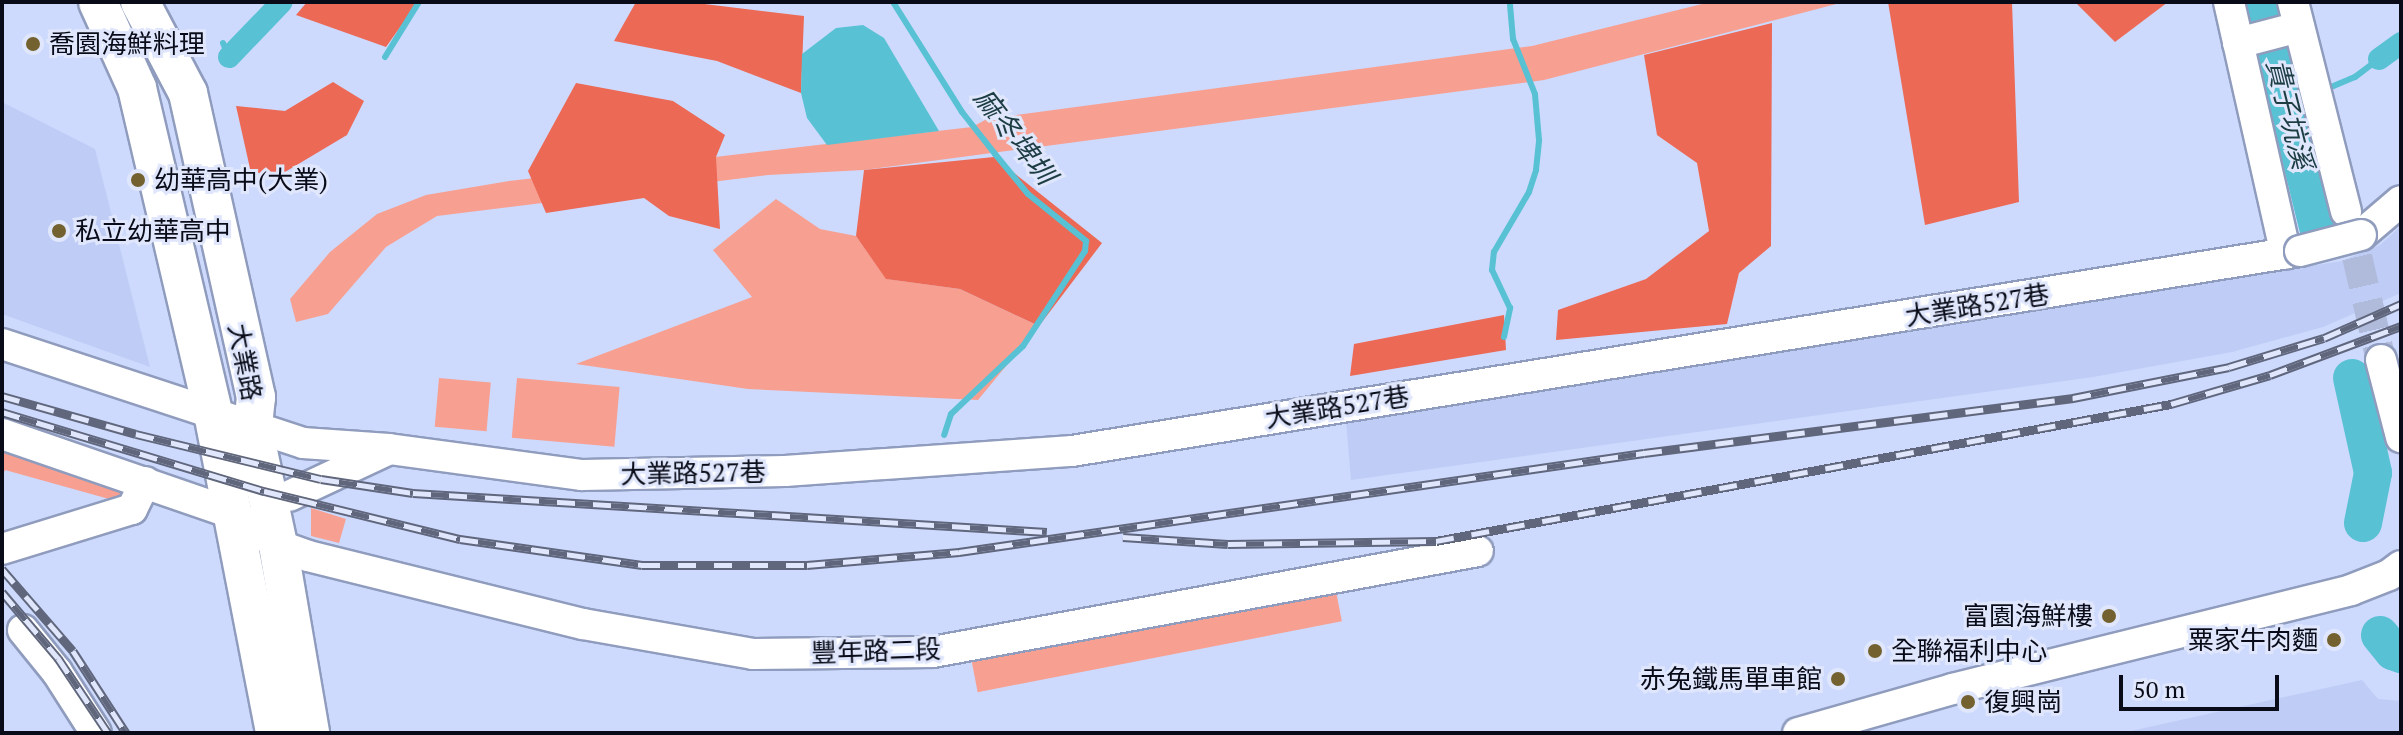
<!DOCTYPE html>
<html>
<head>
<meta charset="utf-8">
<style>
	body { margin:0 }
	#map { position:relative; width:2403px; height:735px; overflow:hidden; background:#cddafd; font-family:"PT Serif","Noto Sans TC",serif }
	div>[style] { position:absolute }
	.built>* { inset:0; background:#beccf6 }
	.green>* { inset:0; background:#f7a092; transform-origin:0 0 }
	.forest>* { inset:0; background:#ec6956 }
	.water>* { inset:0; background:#58c1d3 }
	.stream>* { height:6px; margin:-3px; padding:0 3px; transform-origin:3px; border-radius:3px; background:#58c1d3 }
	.canal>* { height:22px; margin:-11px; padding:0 11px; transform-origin:11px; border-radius:11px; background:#58c1d3 }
	.river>* { height:38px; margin:-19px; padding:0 19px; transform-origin:19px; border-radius:19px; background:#58c1d3 }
	.minor-tunnel>* { height:30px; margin-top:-15px; transform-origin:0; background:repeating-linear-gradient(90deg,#b0bbdb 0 30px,transparent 0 45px) }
	.roads { filter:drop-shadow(2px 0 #909cbd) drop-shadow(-2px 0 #909cbd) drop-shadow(0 2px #909cbd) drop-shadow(0 -2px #909cbd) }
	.minor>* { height:30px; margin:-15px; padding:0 15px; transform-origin:15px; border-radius:15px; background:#fff }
	.major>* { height:38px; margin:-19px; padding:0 19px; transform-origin:19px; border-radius:19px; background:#fff }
	.rail>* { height:9px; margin-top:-4.5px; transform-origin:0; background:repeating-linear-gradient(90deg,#e0e7fd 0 18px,#60677d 0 36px); box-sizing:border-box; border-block:2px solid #60677d }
	.bridges { filter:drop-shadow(2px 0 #909cbd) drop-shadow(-2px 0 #909cbd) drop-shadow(0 2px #909cbd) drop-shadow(0 -2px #909cbd) }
	.minor-bridge>* { height:30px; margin:-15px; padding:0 15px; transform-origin:15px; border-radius:15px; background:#fff }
	.dots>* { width:22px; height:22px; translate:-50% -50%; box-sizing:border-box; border:4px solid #e0e7fd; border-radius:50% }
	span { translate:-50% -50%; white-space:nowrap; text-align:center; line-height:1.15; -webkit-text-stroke:6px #e0e7fd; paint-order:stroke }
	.poi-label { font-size:26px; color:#090c18 }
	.left { translate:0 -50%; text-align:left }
	.right { translate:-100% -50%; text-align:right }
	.street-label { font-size:26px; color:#090c18 }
	.water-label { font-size:28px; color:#1d3d43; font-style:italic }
	.frame { position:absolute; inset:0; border:4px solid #090c18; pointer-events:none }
	.scale { position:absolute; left:2119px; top:675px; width:160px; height:36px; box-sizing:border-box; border:4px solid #090c18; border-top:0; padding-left:10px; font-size:24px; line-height:28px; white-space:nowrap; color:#090c18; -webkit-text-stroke:6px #e0e7fd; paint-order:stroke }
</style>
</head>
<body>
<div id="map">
	<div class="built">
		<i style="clip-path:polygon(2px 102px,95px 149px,150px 367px,2px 314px)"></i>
		<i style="clip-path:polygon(2401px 226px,2401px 293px,2323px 327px,2232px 352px,2093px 377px,1351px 480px,1346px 421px,2342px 261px,2380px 245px)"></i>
		<i style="clip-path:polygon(2362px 680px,2378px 699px,2401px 701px,2401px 733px,2122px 733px)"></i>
	</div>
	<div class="green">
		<i style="clip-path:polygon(1710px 2px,1844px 2px,1544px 80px,864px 170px,768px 175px,437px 216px,386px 247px,328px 314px,296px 322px,290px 299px,330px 252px,377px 214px,426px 195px,509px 181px,972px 127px,987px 119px,1532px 46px)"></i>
		<i style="clip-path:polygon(776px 199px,820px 229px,856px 236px,887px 279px,960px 289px,1039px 326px,978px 400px,748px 389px,576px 364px,752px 297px,713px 250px)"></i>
		<i style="left:439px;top:378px;width:52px;height:49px;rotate:5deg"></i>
		<i style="left:517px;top:378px;width:103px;height:60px;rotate:5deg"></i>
		<i style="clip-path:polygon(2px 442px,123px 485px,127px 504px,5px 470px,2px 477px)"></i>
		<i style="clip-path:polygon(311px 508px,346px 519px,339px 543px,311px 536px)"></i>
		<i style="left:1335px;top:586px;width:36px;height:371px;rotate:79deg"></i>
	</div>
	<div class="forest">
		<i style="clip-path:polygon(307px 2px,418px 2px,386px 47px,296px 15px)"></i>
		<i style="clip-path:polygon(636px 2px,688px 2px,804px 16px,801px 93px,717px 61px,614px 41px)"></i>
		<i style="clip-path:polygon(1888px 2px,2012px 2px,2019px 202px,1925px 225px)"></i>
		<i style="clip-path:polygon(2075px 2px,2168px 2px,2115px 42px)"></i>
		<i style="clip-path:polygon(1772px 23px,1771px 246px,1739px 273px,1727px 324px,1556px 340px,1558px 310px,1646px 279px,1709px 231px,1697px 163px,1657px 135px,1644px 55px)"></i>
		<i style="clip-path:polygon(333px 82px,364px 101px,347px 135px,285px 172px,251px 173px,236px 106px,285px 111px)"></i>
		<i style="clip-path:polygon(576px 83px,673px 101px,725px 135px,716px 157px,720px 229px,669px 216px,644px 198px,546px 213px,528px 171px)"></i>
		<i style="clip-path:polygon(994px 157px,1102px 243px,1039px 326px,960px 289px,886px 279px,856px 236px,864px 170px)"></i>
		<i style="clip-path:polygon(1504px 315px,1506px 350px,1350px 376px,1354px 344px)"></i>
	</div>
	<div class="water">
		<i style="clip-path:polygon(863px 25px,884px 38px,939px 131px,827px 145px,807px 118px,801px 93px,802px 54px,836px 28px)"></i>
	</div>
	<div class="stream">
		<i style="left:893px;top:2px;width:130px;rotate:57.9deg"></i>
		<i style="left:962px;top:112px;width:53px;rotate:51.8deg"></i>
		<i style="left:995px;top:154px;width:52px;rotate:50.5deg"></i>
		<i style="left:1028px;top:194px;width:75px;rotate:39deg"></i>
		<i style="left:1086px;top:241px;width:10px;rotate:96deg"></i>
		<i style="left:1085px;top:251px;width:113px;rotate:123.1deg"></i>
		<i style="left:1023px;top:346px;width:99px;rotate:136.6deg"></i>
		<i style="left:951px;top:414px;width:22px;rotate:108deg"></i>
		<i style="left:223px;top:43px;width:15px;rotate:67deg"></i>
		<i style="left:385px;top:57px;width:65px;rotate:-58.3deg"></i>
		<i style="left:2324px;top:90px;width:34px;rotate:-23deg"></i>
		<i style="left:2355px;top:77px;width:30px;rotate:-37deg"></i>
		<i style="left:2287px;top:105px;width:21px;rotate:-23deg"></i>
		<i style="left:1504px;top:337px;width:30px;rotate:-78deg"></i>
		<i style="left:1510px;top:308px;width:42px;rotate:-115.3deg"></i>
		<i style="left:1492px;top:270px;width:18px;rotate:-84deg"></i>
		<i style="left:1494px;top:252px;width:69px;rotate:-59.7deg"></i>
		<i style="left:1529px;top:192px;width:23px;rotate:-72deg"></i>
		<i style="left:1536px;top:170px;width:30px;rotate:-84deg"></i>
		<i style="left:1539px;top:140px;width:46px;rotate:-95deg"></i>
		<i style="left:1535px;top:94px;width:59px;rotate:-111.8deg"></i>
		<i style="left:1513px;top:39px;width:37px;rotate:-95deg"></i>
	</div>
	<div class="canal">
		<i style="left:229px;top:57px;width:76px;rotate:-46.1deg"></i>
		<i style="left:2379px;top:59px;width:27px;rotate:-36deg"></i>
	</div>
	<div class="river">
		<i style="left:2262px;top:2px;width:231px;rotate:76deg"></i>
		<i style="left:2352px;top:378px;width:97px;rotate:77.5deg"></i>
		<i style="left:2373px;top:473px;width:51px;rotate:101.3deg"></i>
		<i style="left:2380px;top:635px;width:21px;rotate:51deg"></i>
		<i style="left:2393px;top:651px;width:9px;rotate:21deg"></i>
	</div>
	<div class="minor-tunnel">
		<i style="left:2347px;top:213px;width:151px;rotate:77deg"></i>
	</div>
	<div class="roads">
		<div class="minor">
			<i style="left:2229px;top:2px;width:258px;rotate:77.3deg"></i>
			<i style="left:2293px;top:2px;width:216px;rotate:75.8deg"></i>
			<i style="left:2238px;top:43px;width:63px;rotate:-14.7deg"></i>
			<i style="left:2361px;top:235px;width:52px;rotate:-40.4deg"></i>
			<i style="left:2px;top:344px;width:317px;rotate:18.2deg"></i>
			<i style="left:303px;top:443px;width:86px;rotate:4deg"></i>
			<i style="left:389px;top:449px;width:195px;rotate:7.7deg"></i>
			<i style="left:582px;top:475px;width:203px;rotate:-1.1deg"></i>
			<i style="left:785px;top:471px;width:288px;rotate:-4deg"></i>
			<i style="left:1072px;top:451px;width:1244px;rotate:-9.25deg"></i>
			<i style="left:2381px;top:360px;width:80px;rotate:75.4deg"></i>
			<i style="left:2px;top:434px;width:245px;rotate:19deg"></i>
			<i style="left:234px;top:514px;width:54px;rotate:35.2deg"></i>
			<i style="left:278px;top:545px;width:32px;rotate:20deg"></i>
			<i style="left:308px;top:556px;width:283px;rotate:13.9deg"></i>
			<i style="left:583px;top:624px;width:173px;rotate:10deg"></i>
			<i style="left:753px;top:654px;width:180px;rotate:-0.6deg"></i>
			<i style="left:933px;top:652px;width:554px;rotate:-10.5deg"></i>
			<i style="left:289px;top:496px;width:108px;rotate:-25.1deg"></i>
			<i style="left:2px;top:549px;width:136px;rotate:-17.1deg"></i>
			<i style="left:132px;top:509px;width:30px;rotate:-64deg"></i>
			<i style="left:23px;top:630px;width:54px;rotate:51deg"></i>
			<i style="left:57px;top:672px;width:72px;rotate:57.4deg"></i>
			<i style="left:1798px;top:733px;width:160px;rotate:-15.9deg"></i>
			<i style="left:1952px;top:689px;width:411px;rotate:-13.9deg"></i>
			<i style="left:2351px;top:590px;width:41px;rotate:-21.5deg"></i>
			<i style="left:2389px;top:575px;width:15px;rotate:-37deg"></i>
		</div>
		<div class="major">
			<i style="left:98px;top:2px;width:94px;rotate:65.6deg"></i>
			<i style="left:137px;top:88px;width:334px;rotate:76.8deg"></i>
			<i style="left:213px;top:413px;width:326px;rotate:79deg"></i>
			<i style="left:140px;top:2px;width:103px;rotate:62.2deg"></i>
			<i style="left:188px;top:93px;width:312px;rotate:77.4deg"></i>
			<i style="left:256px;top:397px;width:31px;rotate:96deg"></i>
			<i style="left:253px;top:428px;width:120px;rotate:77.9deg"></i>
			<i style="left:278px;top:545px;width:191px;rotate:80.3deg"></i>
		</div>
	</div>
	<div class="rail">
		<i style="left:2px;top:396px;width:139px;rotate:15.8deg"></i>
		<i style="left:136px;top:434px;width:190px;rotate:13.7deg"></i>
		<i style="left:321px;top:479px;width:93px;rotate:8.7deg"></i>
		<i style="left:413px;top:493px;width:635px;rotate:3.52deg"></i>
		<i style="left:2px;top:412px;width:274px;rotate:16.8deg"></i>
		<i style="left:264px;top:491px;width:202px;rotate:13.8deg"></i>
		<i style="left:460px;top:539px;width:184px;rotate:8.1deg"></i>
		<i style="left:642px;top:565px;width:165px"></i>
		<i style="left:807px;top:565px;width:153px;rotate:-4.9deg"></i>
		<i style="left:959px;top:552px;width:692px;rotate:-8.22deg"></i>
		<i style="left:1644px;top:453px;width:433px;rotate:-7.3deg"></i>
		<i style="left:2073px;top:398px;width:159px;rotate:-11.2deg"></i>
		<i style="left:2229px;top:367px;width:99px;rotate:-17deg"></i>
		<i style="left:2324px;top:338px;width:84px;rotate:-23.8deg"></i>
		<i style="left:1123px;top:537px;width:105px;rotate:3.8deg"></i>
		<i style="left:1228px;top:544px;width:208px;rotate:-0.8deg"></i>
		<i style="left:1436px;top:541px;width:748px;rotate:-10.56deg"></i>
		<i style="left:2171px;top:404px;width:103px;rotate:-16.3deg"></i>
		<i style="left:2270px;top:375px;width:140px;rotate:-20.5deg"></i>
		<i style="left:2px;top:569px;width:108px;rotate:49.1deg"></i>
		<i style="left:73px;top:651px;width:98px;rotate:57.1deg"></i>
		<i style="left:2px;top:592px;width:87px;rotate:49.7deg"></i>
		<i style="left:58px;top:658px;width:90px;rotate:56.3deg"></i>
	</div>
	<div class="bridges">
		<div class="minor-bridge">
			<i style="left:2300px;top:251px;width:63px;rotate:-14.7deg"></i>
		</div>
	</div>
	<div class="dots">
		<i style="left:33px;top:44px;background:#73612f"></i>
		<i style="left:138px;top:180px;background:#73612f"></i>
		<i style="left:59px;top:231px;background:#73612f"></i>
		<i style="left:2109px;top:616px;background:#73612f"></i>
		<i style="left:2334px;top:640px;background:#73612f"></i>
		<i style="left:1875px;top:651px;background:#73612f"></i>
		<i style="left:1838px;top:679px;background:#73612f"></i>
		<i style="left:1968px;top:702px;background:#73612f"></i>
	</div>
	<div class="poi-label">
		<span class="left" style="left:49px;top:44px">喬園海鮮料理</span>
		<span class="left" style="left:154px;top:180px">幼華高中(大業)</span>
		<span class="left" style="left:75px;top:231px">私立幼華高中</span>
		<span class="right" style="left:2093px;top:616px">富園海鮮樓</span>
		<span class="right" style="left:2318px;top:640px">粟家牛肉麵</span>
		<span class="left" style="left:1891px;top:651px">全聯福利中心</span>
		<span class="right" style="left:1822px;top:679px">赤兔鐵馬單車館</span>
		<span class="left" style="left:1984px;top:702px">復興崗</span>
	</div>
	<div class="street-label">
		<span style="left:1977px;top:305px;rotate:-9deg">大業路527巷</span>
		<span style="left:245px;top:362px;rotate:79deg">大業路</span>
		<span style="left:1337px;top:407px;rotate:-9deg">大業路527巷</span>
		<span style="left:693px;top:473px;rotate:-1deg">大業路527巷</span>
		<span style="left:876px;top:651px;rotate:-2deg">豐年路二段</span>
	</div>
	<div class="water-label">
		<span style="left:2290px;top:114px;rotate:76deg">貴子坑溪</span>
		<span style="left:1015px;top:136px;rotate:52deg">麻冬埤圳</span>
	</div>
	<div class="frame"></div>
	<div class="scale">50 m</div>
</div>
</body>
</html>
